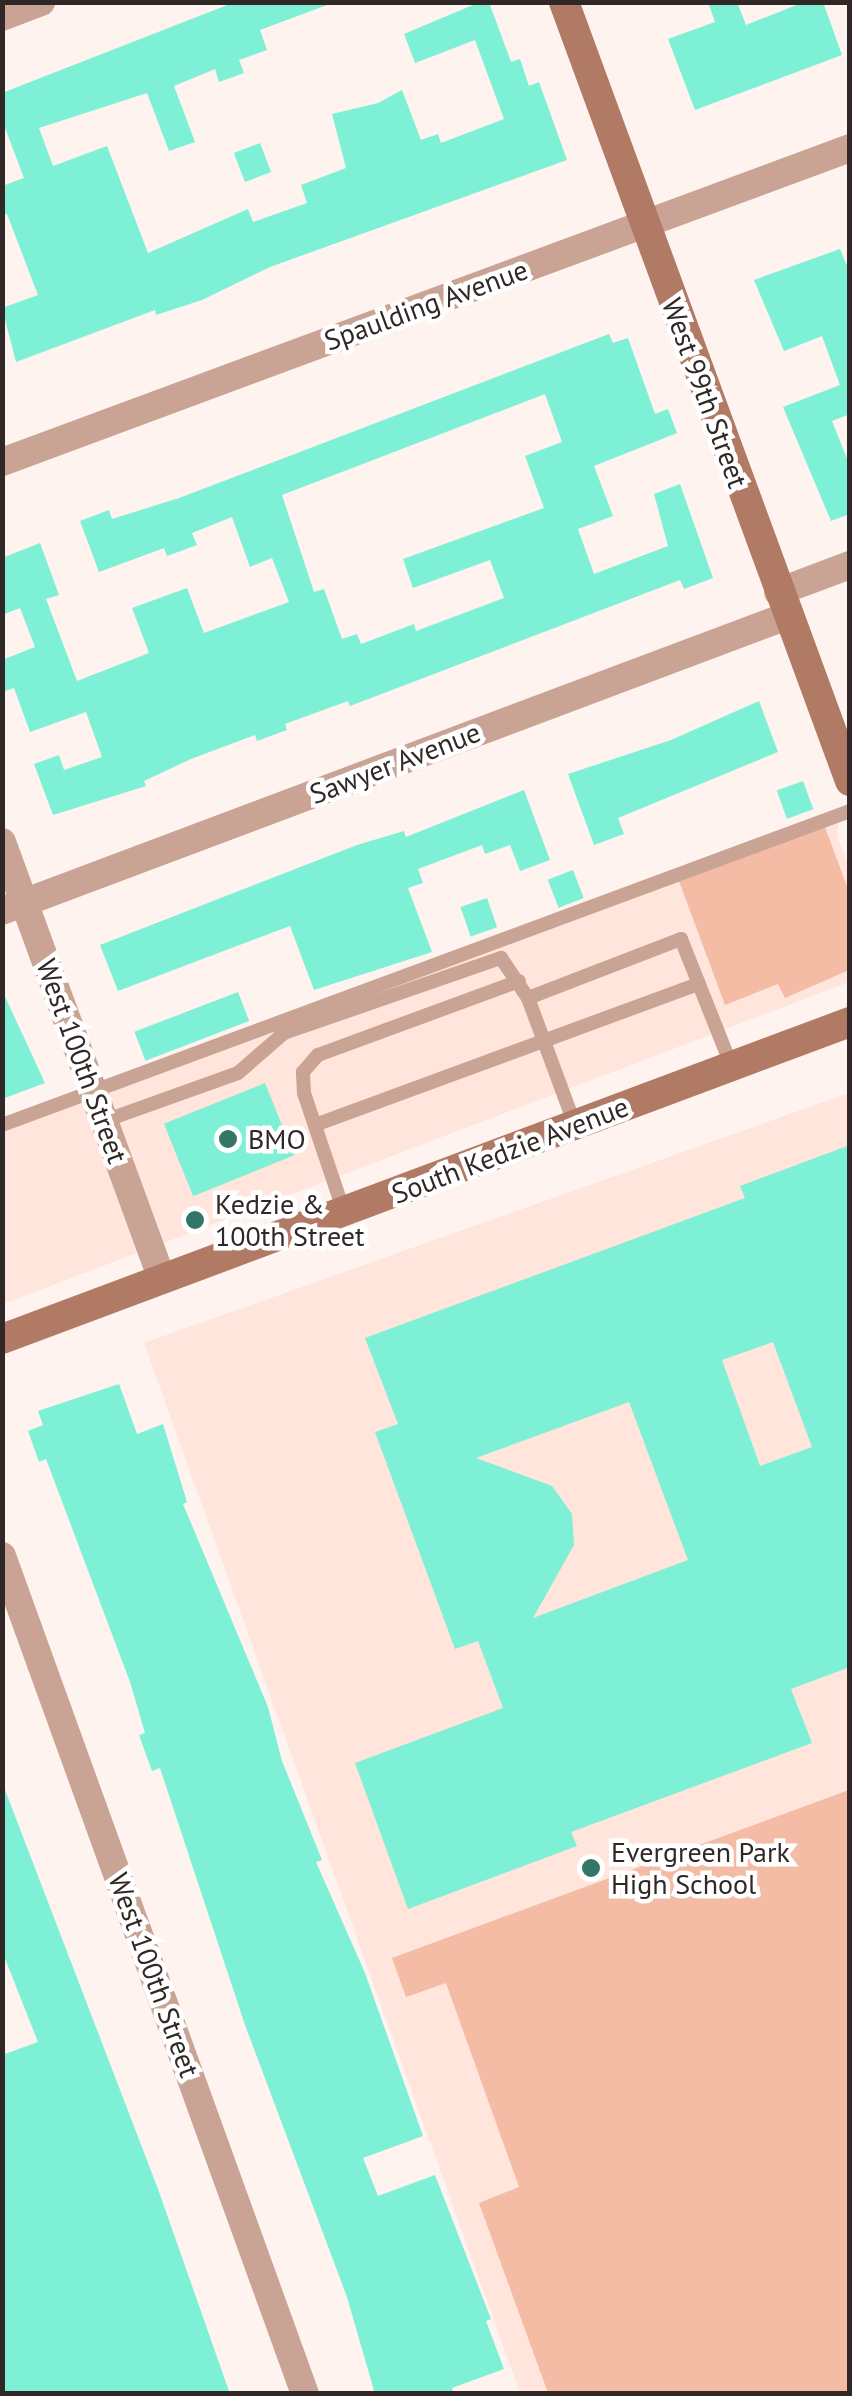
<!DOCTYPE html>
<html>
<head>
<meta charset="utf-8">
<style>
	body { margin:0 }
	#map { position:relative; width:852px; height:2396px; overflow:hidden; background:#fef3ef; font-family:"PT Sans",sans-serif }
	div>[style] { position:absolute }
	.built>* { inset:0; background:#ffe5db }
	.green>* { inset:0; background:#f4bba5 }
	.building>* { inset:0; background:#7ef0d5; transform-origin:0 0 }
	.lane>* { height:14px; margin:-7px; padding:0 7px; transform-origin:7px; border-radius:7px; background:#c9a394 }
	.street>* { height:28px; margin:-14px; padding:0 14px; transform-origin:14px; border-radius:14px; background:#c9a394 }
	.secondary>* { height:30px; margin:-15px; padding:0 15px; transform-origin:15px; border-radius:15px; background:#b17a65 }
	.dots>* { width:28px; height:28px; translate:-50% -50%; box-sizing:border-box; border:5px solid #fff; border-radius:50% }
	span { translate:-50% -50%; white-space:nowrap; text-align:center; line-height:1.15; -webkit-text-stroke:9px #fff; paint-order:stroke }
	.street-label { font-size:28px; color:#2f2826 }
	.poi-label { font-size:28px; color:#2f2826 }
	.left { translate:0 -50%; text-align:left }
	.frame { position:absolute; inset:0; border:5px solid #2f2826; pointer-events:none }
</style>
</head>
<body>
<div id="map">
	<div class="built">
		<i style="clip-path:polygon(839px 814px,837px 835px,850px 870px,849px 980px,844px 984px,3px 1304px,3px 1125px)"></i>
		<i style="clip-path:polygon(849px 1093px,849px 2393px,520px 2393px,144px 1343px)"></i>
	</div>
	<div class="green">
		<i style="clip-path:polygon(825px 827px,849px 892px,849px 970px,785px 998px,778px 984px,725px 1005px,679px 881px)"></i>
		<i style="clip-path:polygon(849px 1790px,849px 2393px,548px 2393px,479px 2203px,519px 2187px,446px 1983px,406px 1997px,392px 1958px)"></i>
	</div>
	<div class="building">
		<i style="clip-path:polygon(235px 2px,327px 5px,260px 30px,267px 50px,239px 60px,244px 73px,219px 82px,215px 69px,174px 86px,195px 142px,169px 151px,147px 93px,39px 128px,53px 166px,107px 146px,148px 253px,248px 209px,253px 222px,307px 203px,301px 185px,346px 168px,332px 114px,378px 103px,402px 90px,421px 140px,438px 134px,441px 143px,504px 119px,475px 40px,415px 63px,404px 34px,480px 2px,489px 2px,511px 62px,520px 59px,529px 86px,539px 82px,567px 160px,270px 267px,202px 300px,156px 315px,155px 310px,16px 362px,2px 308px,38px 295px,7px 214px,2px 216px,2px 186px,24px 178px,2px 120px,2px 93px)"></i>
		<i style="clip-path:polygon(708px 2px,737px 2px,746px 25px,804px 2px,823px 2px,842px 55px,695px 110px,668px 39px,715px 22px)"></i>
		<i style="left:260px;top:143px;width:31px;height:28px;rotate:69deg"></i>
		<i style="clip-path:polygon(840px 249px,850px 273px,850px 414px,832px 421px,850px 466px,850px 514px,831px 521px,783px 407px,840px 385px,822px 336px,784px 351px,754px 280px)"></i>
		<i style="clip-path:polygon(evenodd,609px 334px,613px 343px,628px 338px,655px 414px,668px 409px,677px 433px,594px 466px,613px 516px,578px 529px,594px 574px,668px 546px,654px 494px,680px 484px,713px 578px,684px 589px,680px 580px,350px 706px,348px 701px,285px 724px,287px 730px,257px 741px,255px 735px,191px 759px,144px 781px,146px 786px,53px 815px,34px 764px,59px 755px,64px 770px,102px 757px,86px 712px,30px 732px,14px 688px,2px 692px,2px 660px,35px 647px,20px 608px,2px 615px,2px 558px,40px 543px,59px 595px,46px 599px,77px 681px,149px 653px,132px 608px,187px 588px,204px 633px,289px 602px,272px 558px,250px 567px,232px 517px,192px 533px,197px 545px,167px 556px,164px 548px,99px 572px,80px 521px,109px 510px,112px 519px,179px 498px,609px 334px,545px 394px,562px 442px,525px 456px,544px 508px,403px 559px,413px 588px,490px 560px,504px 598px,416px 631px,414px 624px,361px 644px,357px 634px,342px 639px,324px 589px,314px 592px,282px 495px,545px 394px)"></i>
		<i style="clip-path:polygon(759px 701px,778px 752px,618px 818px,624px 834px,594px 845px,568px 774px,671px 740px)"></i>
		<i style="left:803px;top:781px;width:30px;height:28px;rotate:70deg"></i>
		<i style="clip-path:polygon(524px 790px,550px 860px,520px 871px,510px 845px,485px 854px,482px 845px,418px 869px,423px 883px,408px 888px,432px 952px,314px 990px,290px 926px,118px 991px,100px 945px,357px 845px,404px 831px,406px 837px)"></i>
		<i style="left:573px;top:870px;width:30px;height:27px;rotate:69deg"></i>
		<i style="left:487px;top:898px;width:31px;height:28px;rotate:71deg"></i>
		<i style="clip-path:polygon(2px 990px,45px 1083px,2px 1099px)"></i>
		<i style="left:238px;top:992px;width:31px;height:111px;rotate:69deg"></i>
		<i style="left:265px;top:1083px;width:78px;height:109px;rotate:68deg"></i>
		<i style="clip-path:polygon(evenodd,850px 1145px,850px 1667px,791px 1689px,812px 1743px,571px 1832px,577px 1846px,408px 1909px,355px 1763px,503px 1708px,478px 1641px,455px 1649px,375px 1432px,398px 1424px,365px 1338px,745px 1198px,740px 1186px,850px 1145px,773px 1342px,812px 1447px,760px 1466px,722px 1360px,773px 1342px,850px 1145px,629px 1402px,688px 1560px,533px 1618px,574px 1545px,572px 1514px,552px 1486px,476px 1458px,629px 1402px)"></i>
		<i style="clip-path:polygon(119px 1384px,137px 1434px,163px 1424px,187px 1502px,183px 1504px,268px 1707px,282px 1761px,322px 1860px,316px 1862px,365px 1973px,423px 2136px,363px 2158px,378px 2196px,435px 2175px,491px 2319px,486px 2321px,504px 2369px,452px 2388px,454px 2394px,375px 2394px,347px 2297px,245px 2025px,160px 1768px,152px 1771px,139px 1735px,145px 1733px,130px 1682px,46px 1459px,39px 1462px,28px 1431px,43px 1425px,38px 1411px)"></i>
		<i style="clip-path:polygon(2px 1782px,158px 2189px,230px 2394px,2px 2394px,2px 2055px,38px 2042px,2px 1951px)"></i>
	</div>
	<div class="lane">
		<i style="left:528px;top:998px;width:164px;rotate:-21.1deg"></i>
		<i style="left:681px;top:939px;width:138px;rotate:68.3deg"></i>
		<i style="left:104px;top:1121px;width:142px;rotate:-19.7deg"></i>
		<i style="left:238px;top:1073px;width:61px;rotate:-41deg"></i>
		<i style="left:284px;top:1033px;width:230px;rotate:-19.1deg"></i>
		<i style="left:501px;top:958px;width:48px;rotate:56deg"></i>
		<i style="left:528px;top:998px;width:135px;rotate:69.7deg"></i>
		<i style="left:2px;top:1125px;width:904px;rotate:-20.32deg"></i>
		<i style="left:315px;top:1125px;width:409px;rotate:-20.2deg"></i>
		<i style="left:344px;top:1212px;width:126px;rotate:-108.6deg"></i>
		<i style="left:304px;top:1093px;width:21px;rotate:-93deg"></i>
		<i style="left:303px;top:1072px;width:23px;rotate:-49deg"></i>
		<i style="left:318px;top:1055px;width:214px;rotate:-20.2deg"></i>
	</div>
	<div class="street">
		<i style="left:2px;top:17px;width:42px;rotate:-21deg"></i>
		<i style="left:2px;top:462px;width:904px;rotate:-20.32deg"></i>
		<i style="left:778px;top:592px;width:77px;rotate:-20.6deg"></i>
		<i style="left:2px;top:842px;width:466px;rotate:69.9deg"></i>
		<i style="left:2px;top:911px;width:839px;rotate:-20.6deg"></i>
		<i style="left:2px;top:1556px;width:891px;rotate:70.12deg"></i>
	</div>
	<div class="secondary">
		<i style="left:564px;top:2px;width:830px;rotate:69.84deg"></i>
		<i style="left:2px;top:1339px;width:905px;rotate:-20.5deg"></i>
	</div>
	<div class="dots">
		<i style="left:228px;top:1139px;background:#337566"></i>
		<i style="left:195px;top:1220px;background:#337566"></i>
		<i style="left:591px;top:1868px;background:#337566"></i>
	</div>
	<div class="street-label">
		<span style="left:426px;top:305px;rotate:-20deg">Spaulding Avenue</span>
		<span style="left:705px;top:393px;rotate:70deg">West 99th Street</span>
		<span style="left:395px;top:763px;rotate:-21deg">Sawyer Avenue</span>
		<span style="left:82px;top:1061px;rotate:70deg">West 100th Street</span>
		<span style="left:510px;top:1150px;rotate:-21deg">South Kedzie Avenue</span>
		<span style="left:154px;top:1975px;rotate:70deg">West 100th Street</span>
	</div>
	<div class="poi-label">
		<span class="left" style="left:248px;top:1139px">BMO</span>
		<span class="left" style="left:215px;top:1220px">Kedzie &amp;<br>100th Street</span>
		<span class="left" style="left:611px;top:1868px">Evergreen Park<br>High School</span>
	</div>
	<div class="frame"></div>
</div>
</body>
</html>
